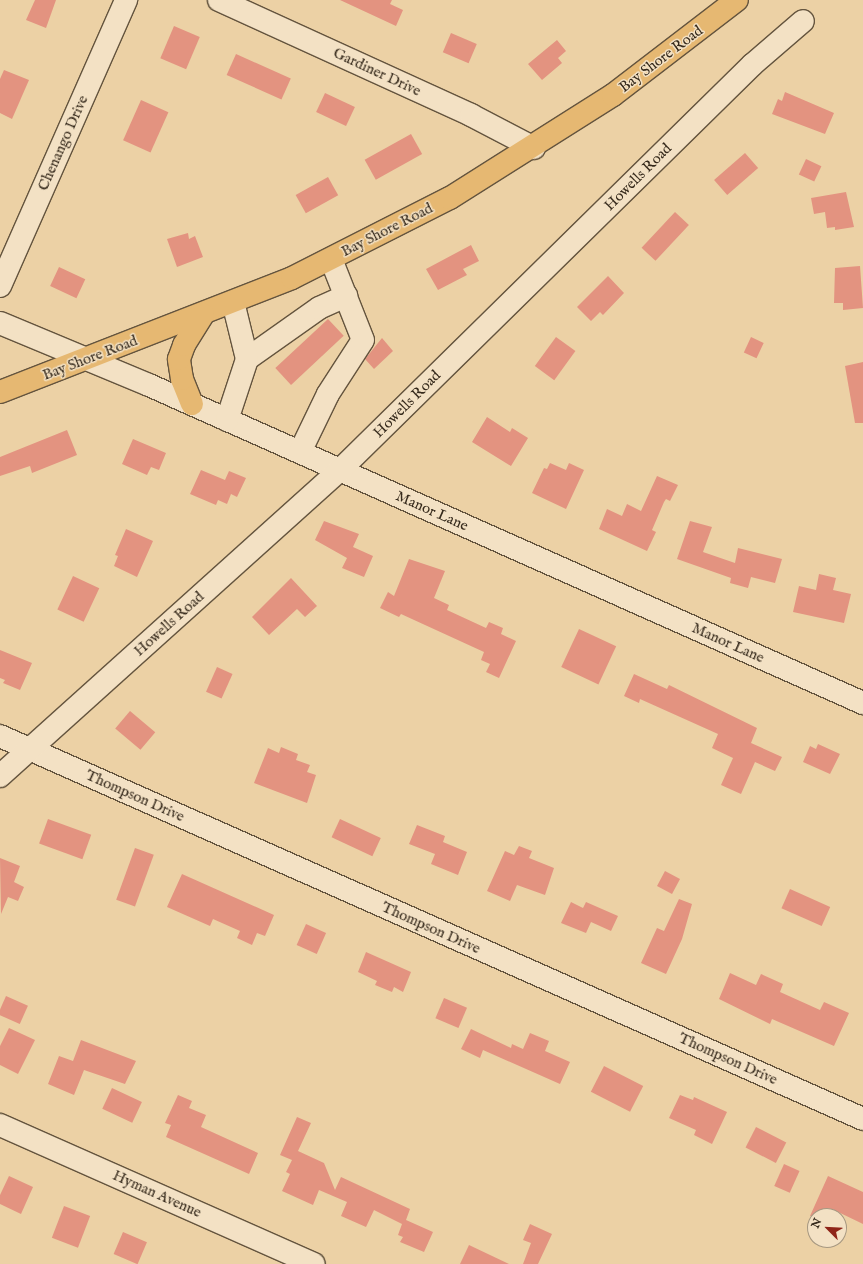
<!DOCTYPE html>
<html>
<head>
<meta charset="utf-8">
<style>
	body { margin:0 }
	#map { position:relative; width:863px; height:1264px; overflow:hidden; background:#ecd1a5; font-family:"IM FELL English",serif }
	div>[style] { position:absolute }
	.building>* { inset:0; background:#e39380; transform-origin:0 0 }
	.roads { filter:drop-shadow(1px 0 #64543e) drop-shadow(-1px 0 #64543e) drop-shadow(0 1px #64543e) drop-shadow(0 -1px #64543e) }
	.minor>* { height:22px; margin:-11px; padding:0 11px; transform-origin:11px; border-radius:11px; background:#f3e1c4 }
	.major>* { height:22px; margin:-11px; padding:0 11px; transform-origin:11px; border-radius:11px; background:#e6b872 }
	span { translate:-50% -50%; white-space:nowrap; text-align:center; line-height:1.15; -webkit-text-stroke:3px #f3e1c4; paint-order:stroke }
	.street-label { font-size:15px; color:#362a1c }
	.north { position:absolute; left:807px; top:1208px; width:40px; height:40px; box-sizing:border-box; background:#f3e1c4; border:1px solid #a79881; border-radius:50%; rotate:294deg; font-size:11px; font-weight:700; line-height:16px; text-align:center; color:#362a1c }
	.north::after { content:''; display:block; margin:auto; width:14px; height:18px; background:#8f2418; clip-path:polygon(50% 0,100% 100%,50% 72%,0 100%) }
</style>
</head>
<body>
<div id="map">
	<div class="building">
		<i style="clip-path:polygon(35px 0,56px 0,46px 28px,26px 20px)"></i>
		<i style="clip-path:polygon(340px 0,392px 0,390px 4px,403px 10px,396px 26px)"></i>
		<i style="left:174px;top:26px;width:28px;height:35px;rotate:23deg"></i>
		<i style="left:451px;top:33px;width:28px;height:21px;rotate:23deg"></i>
		<i style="clip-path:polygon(557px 40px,566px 51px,558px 58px,562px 63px,542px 80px,528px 64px)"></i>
		<i style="left:236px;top:54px;width:60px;height:23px;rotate:24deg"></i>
		<i style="clip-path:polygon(4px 70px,29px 80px,12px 119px,0 113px,0 79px)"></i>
		<i style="clip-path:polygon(785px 92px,834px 113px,825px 134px,772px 114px,778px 99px,782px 101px)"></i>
		<i style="left:325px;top:93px;width:33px;height:21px;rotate:25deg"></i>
		<i style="left:141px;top:100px;width:30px;height:44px;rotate:24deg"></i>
		<i style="left:411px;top:134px;width:23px;height:53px;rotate:61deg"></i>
		<i style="left:745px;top:153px;width:20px;height:41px;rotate:49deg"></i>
		<i style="left:806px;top:159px;width:17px;height:17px;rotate:25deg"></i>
		<i style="left:328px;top:177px;width:21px;height:37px;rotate:61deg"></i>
		<i style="clip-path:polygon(846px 192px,854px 227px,835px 230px,835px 227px,827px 228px,825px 212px,814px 214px,811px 198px)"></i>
		<i style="left:675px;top:212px;width:19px;height:49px;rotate:43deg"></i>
		<i style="clip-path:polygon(188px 233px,189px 239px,195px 236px,203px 257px,177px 267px,167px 239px)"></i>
		<i style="clip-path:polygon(471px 245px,479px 261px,463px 269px,467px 275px,438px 290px,426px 269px)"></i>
		<i style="clip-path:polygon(860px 266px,863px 308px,843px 310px,843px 303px,834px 303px,835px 268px)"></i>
		<i style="left:59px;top:267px;width:29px;height:21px;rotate:25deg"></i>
		<i style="clip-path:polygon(608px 276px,624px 293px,603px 315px,600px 312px,591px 321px,577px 307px)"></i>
		<i style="left:328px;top:319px;width:23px;height:72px;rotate:47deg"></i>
		<i style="left:556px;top:337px;width:24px;height:36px;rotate:36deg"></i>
		<i style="left:751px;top:337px;width:14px;height:17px;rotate:25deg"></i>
		<i style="clip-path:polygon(382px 338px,393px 351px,374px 369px,365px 359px)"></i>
		<i style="clip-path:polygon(863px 362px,863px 423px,855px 423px,845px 366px)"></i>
		<i style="clip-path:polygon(487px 417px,510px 432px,512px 428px,528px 438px,511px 466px,472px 442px)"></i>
		<i style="clip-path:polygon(67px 430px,77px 455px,32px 473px,30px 466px,0 476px,0 457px)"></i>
		<i style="clip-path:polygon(133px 439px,166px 453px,159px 470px,151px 467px,147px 475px,122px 464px)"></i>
		<i style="clip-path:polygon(550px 463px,566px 470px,569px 463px,584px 470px,566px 509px,532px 493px,544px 468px,547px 469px)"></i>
		<i style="clip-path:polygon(201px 470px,225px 480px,229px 471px,246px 478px,237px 497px,231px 494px,227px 504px,218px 500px,216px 505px,190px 494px)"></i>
		<i style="clip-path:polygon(657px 476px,678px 485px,670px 501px,666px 499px,664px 502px,652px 530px,656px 532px,647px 551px,599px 529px,607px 509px,622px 516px,627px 504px,641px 511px)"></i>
		<i style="clip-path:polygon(324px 521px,359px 534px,353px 547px,373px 556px,364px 577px,342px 568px,347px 558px,315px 540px)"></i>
		<i style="clip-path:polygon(690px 521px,712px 527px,703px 552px,735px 563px,738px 548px,782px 559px,775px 583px,751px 577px,748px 588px,730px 583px,731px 578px,677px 559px)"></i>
		<i style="clip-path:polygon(126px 529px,153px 541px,137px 577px,114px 566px,118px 556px,115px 555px)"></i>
		<i style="clip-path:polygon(409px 559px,445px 571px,434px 598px,449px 605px,447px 610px,486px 628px,489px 622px,503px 628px,501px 634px,516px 641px,499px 678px,486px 672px,490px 664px,481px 660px,484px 652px,401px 614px,399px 617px,380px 608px,388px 592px,394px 596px)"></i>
		<i style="clip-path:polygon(819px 574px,836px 578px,833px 590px,851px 594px,844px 623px,793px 612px,799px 586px,816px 590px)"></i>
		<i style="left:73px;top:576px;width:29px;height:37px;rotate:25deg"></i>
		<i style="clip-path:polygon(291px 578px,317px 606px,305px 617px,297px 609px,269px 635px,252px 617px)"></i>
		<i style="left:579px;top:629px;width:41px;height:42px;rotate:25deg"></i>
		<i style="clip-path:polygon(0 650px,32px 663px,20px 690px,3px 683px,5px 680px,0 678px)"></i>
		<i style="left:217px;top:667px;width:17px;height:27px;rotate:24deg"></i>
		<i style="clip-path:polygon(634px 674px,667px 689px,669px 685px,757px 728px,751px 743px,782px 757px,775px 771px,755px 762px,741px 794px,721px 785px,733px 758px,712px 748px,718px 734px,640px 699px,639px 703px,624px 696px)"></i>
		<i style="left:130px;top:711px;width:33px;height:23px;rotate:40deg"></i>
		<i style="clip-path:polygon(818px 744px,840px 754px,830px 774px,803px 762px,810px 746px,816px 749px)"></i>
		<i style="clip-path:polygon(281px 747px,298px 754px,296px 760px,310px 765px,307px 772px,316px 775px,307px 803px,254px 783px,268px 748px,279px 753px)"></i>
		<i style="left:48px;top:819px;width:46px;height:26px;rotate:20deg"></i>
		<i style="left:340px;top:819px;width:45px;height:20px;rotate:25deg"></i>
		<i style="clip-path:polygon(417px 825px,445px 836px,443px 842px,467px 852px,458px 875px,431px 864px,435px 854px,409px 844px)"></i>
		<i style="clip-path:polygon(519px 846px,532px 851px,529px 858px,554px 868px,545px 895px,517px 885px,510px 901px,487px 891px,505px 851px,514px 855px)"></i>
		<i style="left:135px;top:848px;width:20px;height:55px;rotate:20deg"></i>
		<i style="clip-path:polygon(0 858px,20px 866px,14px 882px,24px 887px,18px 901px,8px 897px,1px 914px)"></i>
		<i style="left:665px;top:871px;width:17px;height:17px;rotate:28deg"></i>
		<i style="clip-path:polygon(182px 874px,274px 915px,265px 936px,257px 933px,252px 945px,237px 938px,240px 931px,213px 919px,210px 926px,167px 907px)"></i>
		<i style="left:790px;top:889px;width:44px;height:21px;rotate:24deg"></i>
		<i style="clip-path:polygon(679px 899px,692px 904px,682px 939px,666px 974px,641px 963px,657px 928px,664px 931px)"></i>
		<i style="clip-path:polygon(571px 902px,583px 908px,586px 902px,618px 916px,611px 931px,591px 922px,586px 933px,561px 923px)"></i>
		<i style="left:306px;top:924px;width:22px;height:23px;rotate:24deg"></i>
		<i style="clip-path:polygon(366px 952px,411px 972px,403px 992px,394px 987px,392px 992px,375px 985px,377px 981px,358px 972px)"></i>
		<i style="clip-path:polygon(730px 973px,756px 985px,761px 974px,783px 984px,780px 992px,820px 1010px,824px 1002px,849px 1013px,834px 1046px,772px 1019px,770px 1024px,719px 999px)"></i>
		<i style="left:6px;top:996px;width:24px;height:20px;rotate:24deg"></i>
		<i style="left:444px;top:998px;width:25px;height:22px;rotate:23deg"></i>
		<i style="clip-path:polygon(9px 1028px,35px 1040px,18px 1074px,0 1065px,0 1046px)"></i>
		<i style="clip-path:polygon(471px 1029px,511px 1048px,512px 1044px,523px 1049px,530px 1033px,549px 1041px,545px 1051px,570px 1062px,560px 1084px,483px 1050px,480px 1058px,461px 1049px)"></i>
		<i style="clip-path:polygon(81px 1040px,136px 1061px,125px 1084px,84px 1070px,74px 1095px,48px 1084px,59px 1056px,73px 1061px)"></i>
		<i style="left:604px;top:1066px;width:44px;height:29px;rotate:27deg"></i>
		<i style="left:112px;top:1088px;width:33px;height:23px;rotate:25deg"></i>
		<i style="clip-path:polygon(178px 1095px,192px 1101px,189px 1108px,206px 1115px,201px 1127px,258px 1153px,249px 1174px,166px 1137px,171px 1125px,165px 1123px)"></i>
		<i style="clip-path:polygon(680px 1095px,693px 1100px,694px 1097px,727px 1112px,712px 1144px,694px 1135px,696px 1130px,669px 1118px)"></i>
		<i style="clip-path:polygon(297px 1117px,311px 1123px,298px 1151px,324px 1163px,335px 1190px,341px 1177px,410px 1209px,406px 1220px,433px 1232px,424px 1252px,400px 1242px,403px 1237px,398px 1235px,402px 1224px,374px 1210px,366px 1227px,341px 1216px,347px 1202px,319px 1190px,313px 1205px,282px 1191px,290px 1174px,286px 1172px,292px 1160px,280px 1155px)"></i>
		<i style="left:756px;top:1127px;width:34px;height:23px;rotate:27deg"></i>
		<i style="left:784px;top:1164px;width:17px;height:24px;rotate:24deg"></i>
		<i style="clip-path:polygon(9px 1176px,33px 1187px,21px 1214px,0 1204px,0 1195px)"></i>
		<i style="clip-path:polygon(828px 1176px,863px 1192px,863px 1224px,834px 1210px,831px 1216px,810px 1216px)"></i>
		<i style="left:64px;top:1206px;width:28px;height:34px;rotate:21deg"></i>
		<i style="clip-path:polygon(530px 1224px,552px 1234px,538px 1264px,523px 1264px,531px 1243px,523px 1240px)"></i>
		<i style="left:123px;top:1232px;width:26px;height:24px;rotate:23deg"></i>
		<i style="clip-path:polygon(469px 1245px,509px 1264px,460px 1264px)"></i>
	</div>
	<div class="roads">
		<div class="minor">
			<i style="left:219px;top:0;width:277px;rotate:24.5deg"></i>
			<i style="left:471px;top:115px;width:71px;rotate:27.6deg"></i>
			<i style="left:0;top:286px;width:313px;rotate:-66.2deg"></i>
			<i style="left:0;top:323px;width:161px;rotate:22.6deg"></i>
			<i style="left:149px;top:385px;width:782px;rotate:24.01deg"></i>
			<i style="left:247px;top:359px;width:88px;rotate:-35.3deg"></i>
			<i style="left:319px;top:308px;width:30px;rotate:-24deg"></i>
			<i style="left:227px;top:420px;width:64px;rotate:-71.8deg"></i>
			<i style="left:247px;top:359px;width:59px;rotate:-103.8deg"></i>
			<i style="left:300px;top:452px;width:64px;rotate:-64.2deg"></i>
			<i style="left:328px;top:394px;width:64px;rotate:-57.1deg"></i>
			<i style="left:363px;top:340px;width:87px;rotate:-111.6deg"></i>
			<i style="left:0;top:736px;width:944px;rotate:23.93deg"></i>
			<i style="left:0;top:776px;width:457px;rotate:-42deg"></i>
			<i style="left:340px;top:470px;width:578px;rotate:-44.51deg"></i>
			<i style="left:752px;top:65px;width:67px;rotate:-40.8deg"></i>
			<i style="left:0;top:1125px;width:343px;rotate:23.9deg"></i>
		</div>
		<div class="major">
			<i style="left:0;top:392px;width:313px;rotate:-21.3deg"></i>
			<i style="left:292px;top:278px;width:177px;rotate:-26.9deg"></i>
			<i style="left:450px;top:198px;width:193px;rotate:-32.3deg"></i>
			<i style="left:613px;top:95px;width:156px;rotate:-37.5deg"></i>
			<i style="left:192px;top:404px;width:27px;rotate:-112deg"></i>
			<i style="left:182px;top:379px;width:20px;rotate:-99deg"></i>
			<i style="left:179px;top:359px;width:15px;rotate:-70deg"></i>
			<i style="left:184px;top:345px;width:36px;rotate:-58deg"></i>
		</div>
	</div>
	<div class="street-label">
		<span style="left:661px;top:59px;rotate:-37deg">Bay Shore Road</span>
		<span style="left:377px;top:72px;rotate:25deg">Gardiner Drive</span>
		<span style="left:63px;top:143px;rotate:-66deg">Chenango Drive</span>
		<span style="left:638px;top:177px;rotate:-45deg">Howells Road</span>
		<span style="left:387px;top:230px;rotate:-27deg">Bay Shore Road</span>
		<span style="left:90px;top:358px;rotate:-21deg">Bay Shore Road</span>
		<span style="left:407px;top:404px;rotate:-45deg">Howells Road</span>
		<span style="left:432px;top:511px;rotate:24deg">Manor Lane</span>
		<span style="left:169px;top:624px;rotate:-42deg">Howells Road</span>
		<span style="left:728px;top:643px;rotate:24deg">Manor Lane</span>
		<span style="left:135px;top:796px;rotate:24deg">Thompson Drive</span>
		<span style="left:431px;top:928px;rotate:24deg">Thompson Drive</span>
		<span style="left:728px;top:1059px;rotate:24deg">Thompson Drive</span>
		<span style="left:157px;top:1194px;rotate:24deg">Hyman Avenue</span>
	</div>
	<div class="north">N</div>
</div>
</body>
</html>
